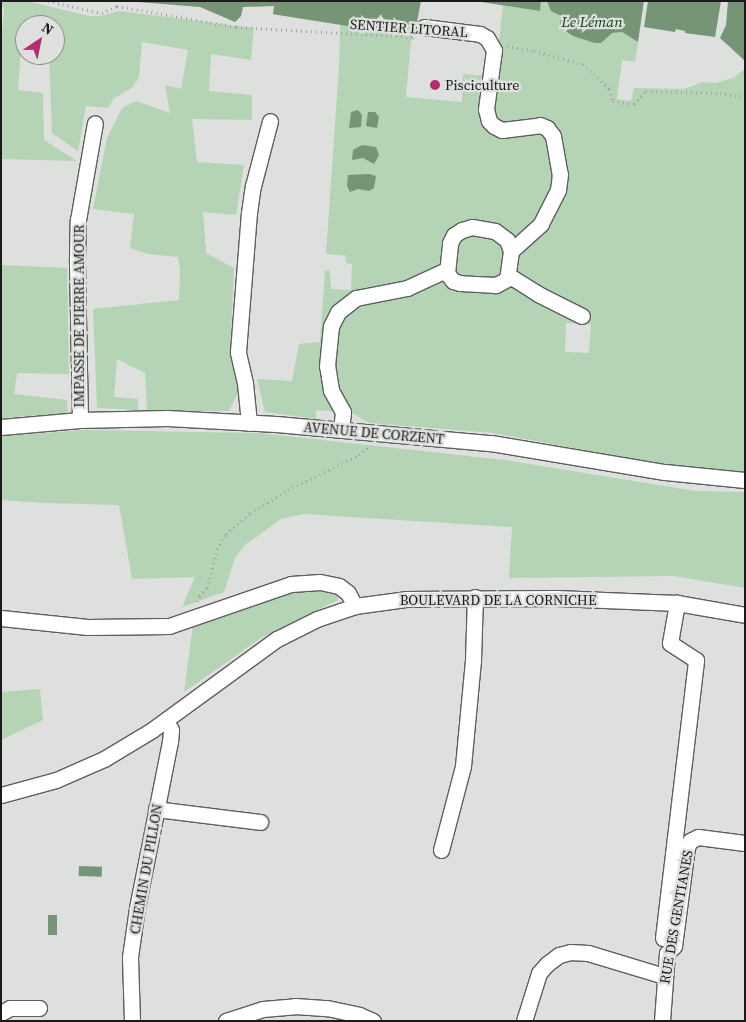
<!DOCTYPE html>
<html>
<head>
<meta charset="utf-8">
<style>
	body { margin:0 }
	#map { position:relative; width:746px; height:1022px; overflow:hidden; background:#dde0dd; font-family:"Source Serif 4",serif }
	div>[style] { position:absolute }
	.green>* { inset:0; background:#b4d4b5 }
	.water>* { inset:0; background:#769577; transform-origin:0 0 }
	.path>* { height:2.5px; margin-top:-1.25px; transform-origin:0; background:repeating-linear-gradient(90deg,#a2a4a2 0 1px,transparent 0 5px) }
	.roads { filter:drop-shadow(1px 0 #5d5f5d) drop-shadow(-1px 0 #5d5f5d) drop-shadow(0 1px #5d5f5d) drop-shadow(0 -1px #5d5f5d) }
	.minor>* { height:15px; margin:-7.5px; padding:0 7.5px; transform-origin:7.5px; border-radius:7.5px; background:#fff }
	.dots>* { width:14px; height:14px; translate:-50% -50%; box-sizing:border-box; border:2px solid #dde0dd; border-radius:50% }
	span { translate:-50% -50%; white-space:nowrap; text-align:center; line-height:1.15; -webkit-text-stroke:4.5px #dde0dd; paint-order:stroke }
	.street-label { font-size:14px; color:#191a19 }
	.poi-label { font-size:14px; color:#191a19 }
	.left { translate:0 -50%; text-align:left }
	.water-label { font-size:15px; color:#114118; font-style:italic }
	.frame { position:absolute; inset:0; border:2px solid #191a19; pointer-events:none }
	.north { position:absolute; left:15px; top:15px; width:50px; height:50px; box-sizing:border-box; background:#dde0dd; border:1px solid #8f918f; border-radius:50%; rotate:34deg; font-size:14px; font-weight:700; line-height:20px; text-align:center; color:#191a19 }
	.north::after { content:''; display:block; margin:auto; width:18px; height:22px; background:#b32c6e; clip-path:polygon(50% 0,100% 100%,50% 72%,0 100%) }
</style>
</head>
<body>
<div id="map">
	<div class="green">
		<i style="clip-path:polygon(1px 1px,27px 1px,89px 16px,101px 16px,119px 11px,254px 28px,251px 60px,211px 54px,209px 91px,252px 95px,252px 120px,192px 119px,197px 162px,244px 165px,236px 215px,203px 212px,206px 253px,234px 268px,230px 356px,240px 389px,229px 411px,147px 411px,145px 373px,117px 359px,114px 397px,138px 399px,138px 410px,97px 408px,93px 309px,179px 300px,180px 269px,178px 257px,148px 254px,130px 248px,134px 214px,93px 209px,107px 138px,122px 108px,136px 101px,170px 113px,165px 85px,181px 89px,188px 50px,142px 42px,139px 77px,132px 88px,114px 98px,108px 108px,86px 106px,78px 151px,52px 133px,49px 55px,55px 55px,55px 25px,25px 25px,25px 46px,21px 47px,18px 90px,43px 93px,44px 140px,77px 161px,1px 159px,1px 45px,4px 10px)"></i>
		<i style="clip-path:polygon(evenodd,541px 1px,547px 1px,555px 13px,561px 16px,612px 33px,622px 32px,638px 42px,635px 62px,622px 60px,617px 99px,631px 101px,634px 88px,684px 89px,703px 82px,715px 83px,733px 78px,745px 69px,745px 473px,696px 471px,493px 433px,369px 423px,352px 413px,316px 410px,316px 419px,265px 412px,257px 379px,292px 381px,299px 344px,320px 342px,325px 270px,330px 271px,331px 289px,351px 290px,352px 264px,346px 263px,345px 256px,348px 256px,326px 254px,339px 67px,340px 23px,373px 30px,402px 27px,417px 22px,415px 39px,411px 40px,406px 97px,462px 102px,463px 74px,495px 77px,503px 5px,539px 11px,541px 1px,566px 323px,591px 324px,589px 353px,565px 352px,566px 323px)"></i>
		<i style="clip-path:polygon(1px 265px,67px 268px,69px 374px,17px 373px,14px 394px,67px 400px,68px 413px,1px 418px)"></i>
		<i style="clip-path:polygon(85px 430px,258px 433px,505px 460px,695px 491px,745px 492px,745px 588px,673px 576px,509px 578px,512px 527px,304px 514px,281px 519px,245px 545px,235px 558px,224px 592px,182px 607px,195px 577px,132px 579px,119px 505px,44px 503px,1px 500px,1px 436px)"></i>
		<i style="clip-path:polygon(314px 587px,337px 590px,338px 600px,261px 638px,184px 692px,193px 625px,293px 590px)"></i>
		<i style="clip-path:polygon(40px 689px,43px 720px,1px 740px,1px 692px)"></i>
	</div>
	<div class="water">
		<i style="clip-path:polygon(125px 1px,421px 1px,417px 22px,402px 27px,373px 30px,278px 15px,273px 14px,274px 6px,243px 7px,241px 16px,235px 22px,200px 7px)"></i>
		<i style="clip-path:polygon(475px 1px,541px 1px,540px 11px)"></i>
		<i style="clip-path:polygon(547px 1px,644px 1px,638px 42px,622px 32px,612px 33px,601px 43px,595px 43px,573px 36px,560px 27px,561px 16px,551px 11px)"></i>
		<i style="clip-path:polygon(648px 1px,721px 1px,715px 37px,685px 33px,685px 31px,676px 29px,675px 32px,644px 27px)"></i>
		<i style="clip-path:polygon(728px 1px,745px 1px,745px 61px,720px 38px,726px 25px)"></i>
		<i style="clip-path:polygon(358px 110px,362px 115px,361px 127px,349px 128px,351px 112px)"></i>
		<i style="clip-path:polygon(368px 112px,375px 112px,379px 117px,377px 128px,366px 126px)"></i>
		<i style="clip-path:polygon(362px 145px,376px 147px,379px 155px,374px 164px,363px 158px,352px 160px,353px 150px)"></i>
		<i style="clip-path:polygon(369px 174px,376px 176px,374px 188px,369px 191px,358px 189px,350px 192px,347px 186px,348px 175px)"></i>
		<i style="left:79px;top:866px;width:23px;height:10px;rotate:2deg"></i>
		<i style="left:48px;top:915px;width:9px;height:20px"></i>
	</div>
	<div class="path">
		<i style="left:48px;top:1px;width:55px;rotate:12.5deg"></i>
		<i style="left:102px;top:13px;width:17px;rotate:-25deg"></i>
		<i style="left:117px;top:6px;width:121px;rotate:10deg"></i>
		<i style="left:236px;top:27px;width:178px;rotate:3.2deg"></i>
		<i style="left:507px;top:46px;width:27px;rotate:10deg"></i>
		<i style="left:534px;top:51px;width:51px;rotate:14.9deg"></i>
		<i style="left:583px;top:64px;width:37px;rotate:43deg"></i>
		<i style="left:610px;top:89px;width:12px;rotate:76deg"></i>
		<i style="left:613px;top:101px;width:21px;rotate:8deg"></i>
		<i style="left:634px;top:104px;width:18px;rotate:-47deg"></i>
		<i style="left:646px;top:91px;width:74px;rotate:1.5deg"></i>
		<i style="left:720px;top:93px;width:25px;rotate:9deg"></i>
		<i style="left:197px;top:602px;width:6px;rotate:-72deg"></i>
		<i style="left:199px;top:596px;width:11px;rotate:-45deg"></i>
		<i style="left:207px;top:588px;width:40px;rotate:-75.6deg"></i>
		<i style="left:217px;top:549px;width:17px;rotate:-59deg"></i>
		<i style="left:226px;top:534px;width:32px;rotate:-41deg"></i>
		<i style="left:250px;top:513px;width:44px;rotate:-31.2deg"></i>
		<i style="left:288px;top:490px;width:79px;rotate:-26.2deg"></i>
		<i style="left:359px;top:455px;width:14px;rotate:-39deg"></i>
	</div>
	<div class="roads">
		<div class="minor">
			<i style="left:424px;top:27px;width:56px;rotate:7.1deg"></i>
			<i style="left:480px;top:34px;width:8px;rotate:30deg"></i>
			<i style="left:487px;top:38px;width:14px;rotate:60deg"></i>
			<i style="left:494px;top:50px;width:60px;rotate:97.7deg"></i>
			<i style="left:486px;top:109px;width:12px;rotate:76deg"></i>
			<i style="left:489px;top:121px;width:7px;rotate:45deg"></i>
			<i style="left:494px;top:126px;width:9px;rotate:27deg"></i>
			<i style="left:502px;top:130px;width:38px;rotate:-7deg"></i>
			<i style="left:540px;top:125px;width:8px;rotate:23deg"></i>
			<i style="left:547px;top:128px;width:10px;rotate:53deg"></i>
			<i style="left:553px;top:136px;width:39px;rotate:80deg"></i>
			<i style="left:560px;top:174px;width:16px;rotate:97deg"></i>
			<i style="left:558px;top:190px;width:38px;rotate:117deg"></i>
			<i style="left:541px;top:224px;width:40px;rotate:138deg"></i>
			<i style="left:511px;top:251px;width:28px;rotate:98deg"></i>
			<i style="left:507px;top:279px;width:13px;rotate:151deg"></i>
			<i style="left:496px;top:285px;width:36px;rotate:-177deg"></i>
			<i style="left:460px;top:283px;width:7px;rotate:-164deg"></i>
			<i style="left:453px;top:281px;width:10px;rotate:-127deg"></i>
			<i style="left:447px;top:273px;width:30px;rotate:-84deg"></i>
			<i style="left:450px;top:243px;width:9px;rotate:-63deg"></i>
			<i style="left:454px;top:235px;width:9px;rotate:-32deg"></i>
			<i style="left:462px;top:230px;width:10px;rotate:-17deg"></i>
			<i style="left:472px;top:227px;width:23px;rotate:10deg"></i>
			<i style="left:495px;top:231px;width:15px;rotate:37deg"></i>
			<i style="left:507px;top:240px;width:12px;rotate:70deg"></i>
			<i style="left:508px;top:275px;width:36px;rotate:32deg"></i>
			<i style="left:538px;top:294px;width:49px;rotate:26.6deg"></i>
			<i style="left:80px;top:420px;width:161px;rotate:-91.1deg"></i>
			<i style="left:77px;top:259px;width:39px;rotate:-89deg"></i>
			<i style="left:78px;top:220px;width:98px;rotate:-80.1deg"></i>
			<i style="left:249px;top:423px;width:40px;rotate:-95.7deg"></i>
			<i style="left:245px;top:383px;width:32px;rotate:-103deg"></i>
			<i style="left:238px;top:352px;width:139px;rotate:-85.5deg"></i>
			<i style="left:249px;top:213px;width:27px;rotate:-82deg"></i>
			<i style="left:253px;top:186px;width:67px;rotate:-75.3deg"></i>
			<i style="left:1px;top:427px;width:79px;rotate:-5.1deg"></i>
			<i style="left:80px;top:420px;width:87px;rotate:-1.3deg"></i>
			<i style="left:167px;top:418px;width:109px;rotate:3.2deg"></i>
			<i style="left:276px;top:424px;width:216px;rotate:5.1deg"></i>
			<i style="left:491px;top:443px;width:176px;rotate:9.5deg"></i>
			<i style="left:665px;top:472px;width:80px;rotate:5.7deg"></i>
			<i style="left:341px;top:429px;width:17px;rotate:-83deg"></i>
			<i style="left:343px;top:412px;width:25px;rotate:-119deg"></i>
			<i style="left:331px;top:390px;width:24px;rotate:-99deg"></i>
			<i style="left:327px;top:366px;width:40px;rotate:-84.3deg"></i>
			<i style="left:331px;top:326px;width:16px;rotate:-63deg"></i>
			<i style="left:338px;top:312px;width:23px;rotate:-38deg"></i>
			<i style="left:356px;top:298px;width:52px;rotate:-11.1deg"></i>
			<i style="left:407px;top:288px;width:43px;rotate:-24.8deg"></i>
			<i style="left:1px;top:618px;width:87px;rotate:5.9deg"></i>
			<i style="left:88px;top:627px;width:81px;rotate:-0.7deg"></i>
			<i style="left:169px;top:626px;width:129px;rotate:-19deg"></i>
			<i style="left:291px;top:584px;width:29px;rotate:-4deg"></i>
			<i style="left:320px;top:582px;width:19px;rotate:12deg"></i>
			<i style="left:339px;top:586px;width:11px;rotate:38deg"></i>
			<i style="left:348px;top:593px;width:15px;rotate:62deg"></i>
			<i style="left:1px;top:795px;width:57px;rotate:-15.3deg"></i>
			<i style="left:56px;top:780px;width:52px;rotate:-23.6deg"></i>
			<i style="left:104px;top:759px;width:56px;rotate:-31.1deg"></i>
			<i style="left:152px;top:730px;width:155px;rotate:-36.1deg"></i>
			<i style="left:277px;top:639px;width:45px;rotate:-26.6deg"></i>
			<i style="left:317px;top:619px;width:40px;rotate:-18.9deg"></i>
			<i style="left:355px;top:606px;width:51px;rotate:-7.8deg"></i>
			<i style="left:406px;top:599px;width:150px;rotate:-0.4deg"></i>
			<i style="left:556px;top:598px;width:121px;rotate:2.4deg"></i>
			<i style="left:677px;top:603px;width:69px;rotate:10deg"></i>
			<i style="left:156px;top:809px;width:105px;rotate:7.1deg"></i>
			<i style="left:441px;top:850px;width:87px;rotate:-75.3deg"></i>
			<i style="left:463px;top:766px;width:106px;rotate:-84.6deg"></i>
			<i style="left:473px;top:660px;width:63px;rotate:-88.2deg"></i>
			<i style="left:663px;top:938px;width:280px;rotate:-83.2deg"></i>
			<i style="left:696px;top:660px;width:31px;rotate:-147deg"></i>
			<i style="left:670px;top:643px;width:41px;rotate:-80.1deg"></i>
			<i style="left:1px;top:1013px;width:10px;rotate:-29deg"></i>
			<i style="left:10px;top:1008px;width:29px"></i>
			<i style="left:132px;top:1021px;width:64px;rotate:-91.8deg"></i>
			<i style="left:130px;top:957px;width:49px;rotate:-81.9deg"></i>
			<i style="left:137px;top:908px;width:169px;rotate:-78.8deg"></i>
			<i style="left:170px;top:742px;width:12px;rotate:-85deg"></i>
			<i style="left:171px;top:730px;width:11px;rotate:-117deg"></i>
			<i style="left:226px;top:1021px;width:39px;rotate:-18deg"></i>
			<i style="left:263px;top:1009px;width:32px;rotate:-5deg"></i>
			<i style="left:295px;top:1006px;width:32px;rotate:4deg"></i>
			<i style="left:327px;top:1008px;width:33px;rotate:12deg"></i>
			<i style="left:359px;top:1015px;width:15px;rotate:23deg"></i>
			<i style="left:524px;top:1021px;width:50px;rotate:-72.6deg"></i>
			<i style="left:539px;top:973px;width:12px;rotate:-48deg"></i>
			<i style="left:547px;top:964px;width:15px;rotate:-37deg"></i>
			<i style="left:559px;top:955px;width:11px;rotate:-15deg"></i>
			<i style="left:570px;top:952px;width:18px;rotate:3deg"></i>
			<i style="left:588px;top:953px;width:79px;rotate:16.8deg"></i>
			<i style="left:662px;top:1021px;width:68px;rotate:-85.8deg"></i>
			<i style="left:667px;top:953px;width:10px;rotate:-45deg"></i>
			<i style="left:674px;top:946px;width:100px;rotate:-82.5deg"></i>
			<i style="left:687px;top:847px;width:7px;rotate:-63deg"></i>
			<i style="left:690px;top:841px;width:9px;rotate:-27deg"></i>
			<i style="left:698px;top:837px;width:47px;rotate:7.3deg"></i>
		</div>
	</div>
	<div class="dots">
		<i style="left:435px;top:85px;background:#b32c6e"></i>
	</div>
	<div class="street-label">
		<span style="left:409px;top:28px;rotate:4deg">SENTIER LITORAL</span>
		<span style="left:79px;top:316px;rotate:-90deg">IMPASSE DE PIERRE AMOUR</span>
		<span style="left:374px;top:433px;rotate:5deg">AVENUE DE CORZENT</span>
		<span style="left:498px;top:600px">BOULEVARD DE LA CORNICHE</span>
		<span style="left:146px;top:869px;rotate:-80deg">CHEMIN DU PILLON</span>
		<span style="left:676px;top:917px;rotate:-80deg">RUE DES GENTIANES</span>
	</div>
	<div class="poi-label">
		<span class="left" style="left:445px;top:85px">Pisciculture</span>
	</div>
	<div class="water-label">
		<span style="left:592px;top:22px">Le Léman</span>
	</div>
	<div class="frame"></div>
	<div class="north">N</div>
</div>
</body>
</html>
